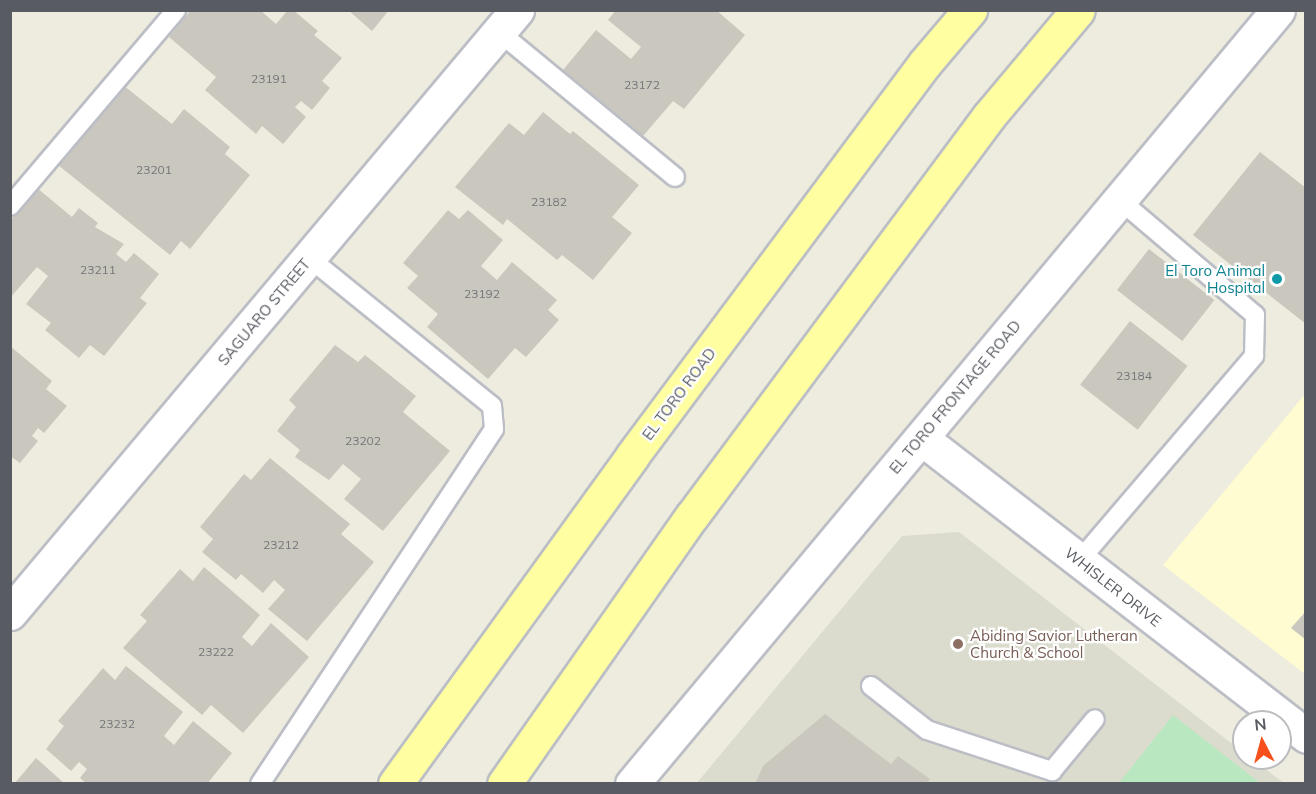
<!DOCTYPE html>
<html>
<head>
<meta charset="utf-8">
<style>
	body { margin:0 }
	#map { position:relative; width:1316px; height:794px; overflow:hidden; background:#edecdf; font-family:Mulish,sans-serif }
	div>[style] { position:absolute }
	.commercial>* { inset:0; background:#fffcd2 }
	.education>* { inset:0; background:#dcdcce }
	.green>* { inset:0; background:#b9e7c0 }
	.building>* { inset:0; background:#cac8be; transform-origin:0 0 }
	.roads { filter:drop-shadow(2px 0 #bcbec5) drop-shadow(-2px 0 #bcbec5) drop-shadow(0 2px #bcbec5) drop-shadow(0 -2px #bcbec5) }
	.lane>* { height:18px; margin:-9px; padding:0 9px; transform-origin:9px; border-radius:9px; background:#fff }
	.street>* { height:33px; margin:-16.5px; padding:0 16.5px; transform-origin:16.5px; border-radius:16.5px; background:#fff }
	.primary>* { height:33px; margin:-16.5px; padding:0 16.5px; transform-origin:16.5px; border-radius:16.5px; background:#ffffa2 }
	.dots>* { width:16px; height:16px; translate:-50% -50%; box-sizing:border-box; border:3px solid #fff; border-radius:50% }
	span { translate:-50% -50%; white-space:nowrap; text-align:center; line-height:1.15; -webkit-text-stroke:4.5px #fff; paint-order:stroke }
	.number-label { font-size:12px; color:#747679 }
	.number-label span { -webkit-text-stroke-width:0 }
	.culture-label { font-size:15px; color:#0d838f }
	.right { translate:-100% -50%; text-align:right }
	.street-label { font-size:15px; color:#585b62 }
	.education-label { font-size:15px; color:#785e54 }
	.left { translate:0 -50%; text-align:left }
	.frame { position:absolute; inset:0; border:12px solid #585b62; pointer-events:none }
	.north { position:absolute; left:1232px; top:710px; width:60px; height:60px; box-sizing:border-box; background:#fff; border:2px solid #bcbdc0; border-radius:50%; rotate:354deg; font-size:16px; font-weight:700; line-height:24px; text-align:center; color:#585b62 }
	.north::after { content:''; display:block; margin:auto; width:21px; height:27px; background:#f7501c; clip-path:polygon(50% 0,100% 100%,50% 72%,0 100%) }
</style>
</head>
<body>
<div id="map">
	<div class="commercial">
		<i style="clip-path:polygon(1305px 394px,1305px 674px,1163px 565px)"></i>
	</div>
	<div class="education">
		<i style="clip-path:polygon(959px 532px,1244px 753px,1244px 758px,1251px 758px,1284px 783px,696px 784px,902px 536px)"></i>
	</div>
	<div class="green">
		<i style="clip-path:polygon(1173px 715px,1260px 783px,1119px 783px)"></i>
	</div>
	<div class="building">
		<i style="clip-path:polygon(191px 10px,260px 10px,276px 24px,288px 10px,293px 10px,318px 31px,314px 35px,342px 58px,322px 81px,330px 88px,312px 110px,301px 101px,295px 107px,306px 117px,283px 144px,262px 126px,256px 134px,205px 90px,216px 77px,169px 37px)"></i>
		<i style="clip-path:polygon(348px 10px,389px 10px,372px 31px)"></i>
		<i style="clip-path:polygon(616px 10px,716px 10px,745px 35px,684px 109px,673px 101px,643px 136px,563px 70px,596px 30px,631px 59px,641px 47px,608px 20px)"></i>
		<i style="clip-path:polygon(123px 85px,172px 124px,184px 109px,230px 147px,225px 154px,250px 175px,190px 249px,181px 241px,170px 255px,58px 165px)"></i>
		<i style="clip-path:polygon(543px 112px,570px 134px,573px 131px,639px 185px,612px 217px,632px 233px,593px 280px,562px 255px,557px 260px,507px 219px,503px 225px,455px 187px,509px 123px,524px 135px)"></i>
		<i style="clip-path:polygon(1260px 152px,1306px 188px,1306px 324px,1193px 235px)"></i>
		<i style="clip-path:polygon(37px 188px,72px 217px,79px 208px,98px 223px,95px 227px,124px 244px,116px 254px,126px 262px,134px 253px,159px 274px,140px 298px,147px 303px,104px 356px,90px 345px,79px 358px,45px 330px,51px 323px,26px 304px,48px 276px,37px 267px,10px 298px,10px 221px)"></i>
		<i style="clip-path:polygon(448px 210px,459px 219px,468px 210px,503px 240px,481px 266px,497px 280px,512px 262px,557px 300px,548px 310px,559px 320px,526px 357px,515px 348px,488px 379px,427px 327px,438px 314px,407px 288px,418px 276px,403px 263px)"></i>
		<i style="left:1149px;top:249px;width:83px;height:52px;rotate:38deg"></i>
		<i style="left:1130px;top:321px;width:73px;height:81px;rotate:38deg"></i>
		<i style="clip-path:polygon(335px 345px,358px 362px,365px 355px,416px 396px,403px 412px,450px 451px,383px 531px,344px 499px,361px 479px,343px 464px,329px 480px,295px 457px,300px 450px,277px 431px,296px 407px,289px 400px)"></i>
		<i style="clip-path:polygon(10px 346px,52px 381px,46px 389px,67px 406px,44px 433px,38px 428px,32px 436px,38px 441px,20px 463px,10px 456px)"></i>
		<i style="clip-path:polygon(270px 458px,350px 524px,341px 534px,374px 562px,307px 641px,268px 609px,285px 590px,274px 580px,263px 593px,241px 574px,236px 580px,202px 552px,213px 539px,200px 527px,244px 474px,251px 480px)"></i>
		<i style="clip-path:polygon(204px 567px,260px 615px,242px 637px,252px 646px,271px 623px,309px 657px,243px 733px,211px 705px,202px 715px,123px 648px,147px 621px,140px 615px,180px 569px,193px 581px)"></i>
		<i style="clip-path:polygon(1306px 611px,1306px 640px,1291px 628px)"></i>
		<i style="clip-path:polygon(126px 666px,183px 712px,164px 736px,174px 745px,193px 721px,232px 753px,207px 784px,87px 784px,80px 778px,87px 769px,79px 762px,71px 771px,46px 749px,64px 726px,58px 721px,103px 668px,115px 680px)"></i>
		<i style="clip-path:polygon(825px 714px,891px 764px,898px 756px,930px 779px,927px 784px,755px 784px,763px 766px)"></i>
		<i style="clip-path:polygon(36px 758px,65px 784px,14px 784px)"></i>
	</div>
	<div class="roads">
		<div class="lane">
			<i style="left:499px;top:32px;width:228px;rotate:39.5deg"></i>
			<i style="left:10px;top:206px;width:257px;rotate:-49.7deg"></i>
			<i style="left:1079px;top:561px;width:270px;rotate:-49.5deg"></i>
			<i style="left:1254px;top:356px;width:41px;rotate:-88.6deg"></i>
			<i style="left:1255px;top:315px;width:177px;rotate:-139.6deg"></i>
			<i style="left:871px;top:686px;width:71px;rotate:38.2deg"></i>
			<i style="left:927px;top:730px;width:132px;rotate:18.2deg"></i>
			<i style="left:1052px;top:771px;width:67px;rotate:-50.4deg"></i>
			<i style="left:260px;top:784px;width:425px;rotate:-56.6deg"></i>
			<i style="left:494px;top:429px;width:23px;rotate:-95deg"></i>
			<i style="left:492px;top:406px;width:235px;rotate:-141deg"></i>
		</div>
		<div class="street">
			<i style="left:921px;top:438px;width:487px;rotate:37.7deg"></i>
			<i style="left:10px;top:613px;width:788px;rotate:-49.94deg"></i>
			<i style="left:632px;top:784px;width:1008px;rotate:-50.15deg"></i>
		</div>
		<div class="primary">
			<i style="left:395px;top:784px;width:405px;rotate:-54.1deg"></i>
			<i style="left:632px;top:456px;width:490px;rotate:-53.3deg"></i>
			<i style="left:925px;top:63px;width:70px;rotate:-49.7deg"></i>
			<i style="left:504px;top:784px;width:327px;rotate:-55deg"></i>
			<i style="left:692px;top:516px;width:498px;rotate:-53.4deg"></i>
			<i style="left:989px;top:116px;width:138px;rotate:-50deg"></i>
		</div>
	</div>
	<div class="dots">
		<i style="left:1277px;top:279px;background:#0f9aa8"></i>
		<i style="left:958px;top:644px;background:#8d6e63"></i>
	</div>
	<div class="number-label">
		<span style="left:269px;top:79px">23191</span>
		<span style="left:642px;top:85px">23172</span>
		<span style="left:154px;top:170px">23201</span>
		<span style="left:549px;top:202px">23182</span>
		<span style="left:98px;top:270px">23211</span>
		<span style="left:482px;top:294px">23192</span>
		<span style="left:1134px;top:376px">23184</span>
		<span style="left:363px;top:441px">23202</span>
		<span style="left:281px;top:545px">23212</span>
		<span style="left:216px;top:652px">23222</span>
		<span style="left:117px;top:724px">23232</span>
	</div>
	<div class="culture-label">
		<span class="right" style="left:1265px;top:279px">El Toro Animal<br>Hospital</span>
	</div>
	<div class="street-label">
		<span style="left:264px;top:312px;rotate:-50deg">SAGUARO STREET</span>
		<span style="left:679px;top:394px;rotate:-53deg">EL TORO ROAD</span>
		<span style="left:955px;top:397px;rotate:-50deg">EL TORO FRONTAGE ROAD</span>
		<span style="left:1113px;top:587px;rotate:38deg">WHISLER DRIVE</span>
	</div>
	<div class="education-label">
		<span class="left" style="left:970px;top:644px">Abiding Savior Lutheran<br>Church &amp; School</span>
	</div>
	<div class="frame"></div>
	<div class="north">N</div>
</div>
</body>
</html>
